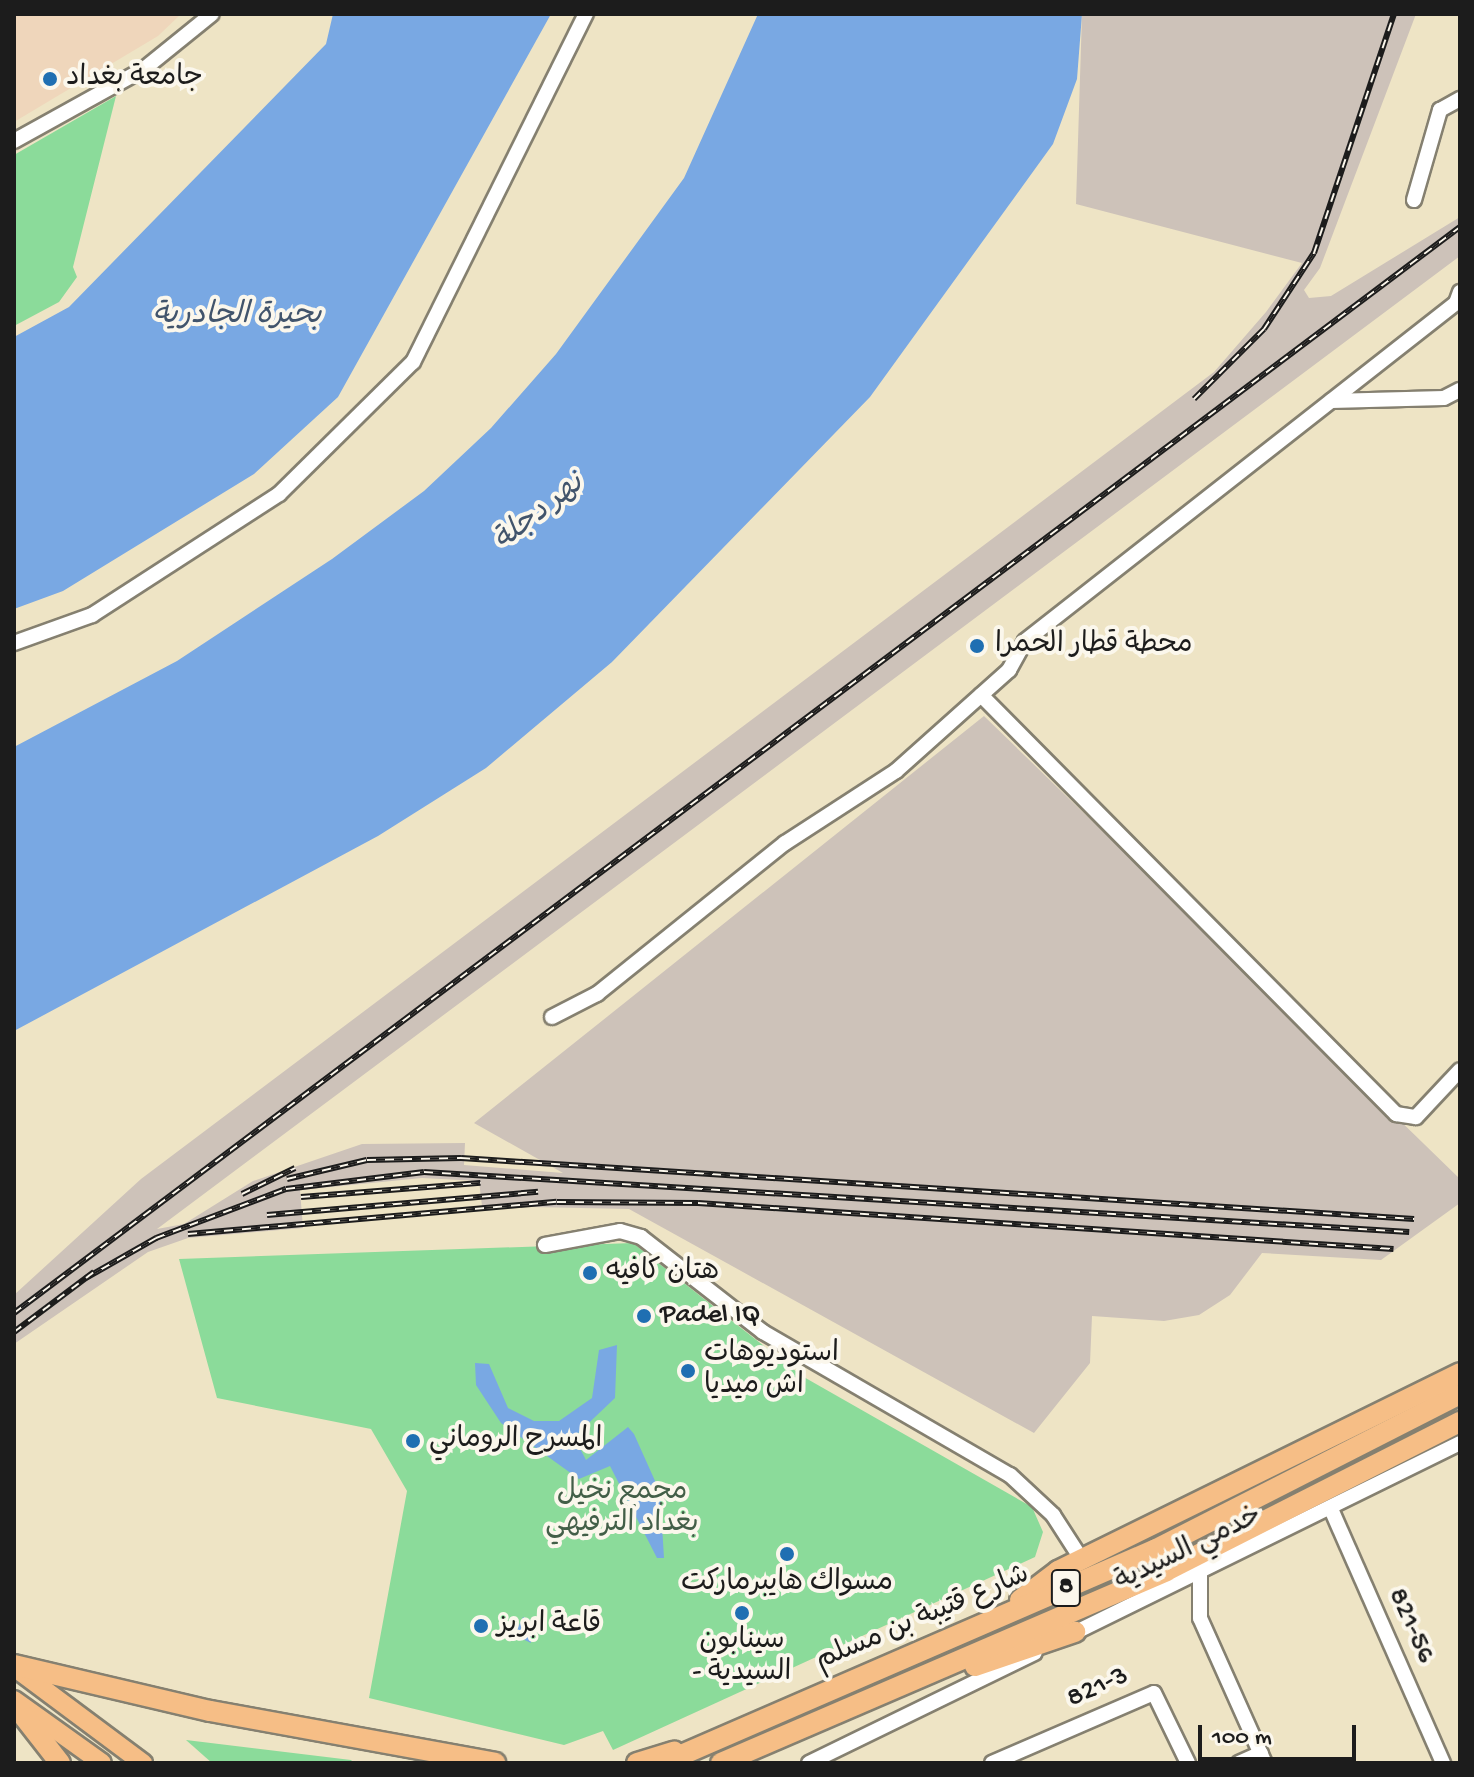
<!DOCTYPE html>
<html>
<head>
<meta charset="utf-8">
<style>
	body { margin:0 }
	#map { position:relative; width:1474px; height:1777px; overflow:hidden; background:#eee4c5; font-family:"Gochi Hand","Playpen Sans Arabic",sans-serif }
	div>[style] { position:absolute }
	.built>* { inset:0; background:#efd6bb }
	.industrial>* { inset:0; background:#cdc2b9 }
	.green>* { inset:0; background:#8bdb9a }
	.water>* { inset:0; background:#79a8e3 }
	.roads { filter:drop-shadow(2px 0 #858070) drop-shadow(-2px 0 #858070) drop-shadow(0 2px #858070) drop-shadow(0 -2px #858070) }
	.minor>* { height:14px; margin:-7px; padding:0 7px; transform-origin:7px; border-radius:7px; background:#fff }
	.major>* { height:18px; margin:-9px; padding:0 9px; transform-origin:9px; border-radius:9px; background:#f6be86 }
	.highway>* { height:20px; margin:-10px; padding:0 10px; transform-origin:10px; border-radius:10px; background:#f6be86 }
	.rail>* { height:6px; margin-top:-3px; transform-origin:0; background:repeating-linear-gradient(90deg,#fbf7ec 0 9px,#1c1c1c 0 18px); box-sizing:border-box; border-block:2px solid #1c1c1c }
	.dots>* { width:22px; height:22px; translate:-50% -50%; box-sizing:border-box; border:4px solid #fbf7ec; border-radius:50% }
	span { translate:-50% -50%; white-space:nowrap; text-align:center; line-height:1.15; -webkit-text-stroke:8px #fbf7ec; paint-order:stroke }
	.shield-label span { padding:2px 6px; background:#fbf7ec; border:2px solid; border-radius:6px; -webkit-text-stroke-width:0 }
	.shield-label { font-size:26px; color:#1c1c1c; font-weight:700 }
	.poi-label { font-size:28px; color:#1c1c1c }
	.left { translate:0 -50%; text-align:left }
	.park-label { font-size:28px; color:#435f48 }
	.street-label { font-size:28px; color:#1c1c1c }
	.water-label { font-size:30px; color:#41546c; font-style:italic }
	.frame { position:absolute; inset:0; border:16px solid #1c1c1c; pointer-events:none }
	.scale { position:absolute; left:1198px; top:1725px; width:158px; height:36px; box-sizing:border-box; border:4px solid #1c1c1c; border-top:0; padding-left:10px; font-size:24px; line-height:28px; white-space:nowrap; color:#1c1c1c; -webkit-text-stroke:6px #fbf7ec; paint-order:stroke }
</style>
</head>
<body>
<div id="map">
	<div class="built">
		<i style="clip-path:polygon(14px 14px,181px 14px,158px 36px,14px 122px)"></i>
	</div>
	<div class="industrial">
		<i style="clip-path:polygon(1082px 14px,1416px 14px,1320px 268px,1304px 290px,1309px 298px,1331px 296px,1460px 217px,1460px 256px,157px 1229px,184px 1224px,253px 1181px,362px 1144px,465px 1143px,464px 1165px,563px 1173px,474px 1123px,984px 716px,1460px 1179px,1460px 1203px,1381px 1260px,1262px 1253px,1230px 1295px,1199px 1315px,1164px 1321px,1092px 1316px,1090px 1363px,1034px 1433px,629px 1209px,482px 1206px,479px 1181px,422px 1178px,300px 1190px,303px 1228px,188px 1238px,148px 1252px,14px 1344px,14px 1295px,141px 1179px,1214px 372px,1266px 312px,1302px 263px,1076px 204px)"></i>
	</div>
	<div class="green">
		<i style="clip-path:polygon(116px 96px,73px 267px,77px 277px,59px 302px,14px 326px,14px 155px)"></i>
		<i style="clip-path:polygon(633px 1243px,802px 1376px,1032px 1507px,1043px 1532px,1035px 1557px,613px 1750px,603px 1731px,564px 1745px,369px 1698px,407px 1491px,371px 1429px,217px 1398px,179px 1259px)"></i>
		<i style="clip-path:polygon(186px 1740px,351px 1760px,354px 1763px,212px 1763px)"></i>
	</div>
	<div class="water">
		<i style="clip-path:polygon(333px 14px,551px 14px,338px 397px,254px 474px,63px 591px,14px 609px,14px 337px,69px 307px,326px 44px)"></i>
		<i style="clip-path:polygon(758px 14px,1082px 14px,1077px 79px,1053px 144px,870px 397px,612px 662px,486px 768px,378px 836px,14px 1031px,14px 747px,177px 661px,332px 559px,424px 491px,491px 428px,556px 354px,684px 178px)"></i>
		<i style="clip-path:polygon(617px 1345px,615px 1398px,574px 1437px,586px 1460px,628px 1427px,634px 1434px,660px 1492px,664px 1558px,657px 1558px,610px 1466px,579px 1479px,501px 1423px,476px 1385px,475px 1363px,489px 1364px,508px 1408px,534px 1421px,559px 1421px,592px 1398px,599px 1350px)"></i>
		<i style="clip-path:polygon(523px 1617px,530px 1620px,531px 1643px,514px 1635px)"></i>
	</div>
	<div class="roads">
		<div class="minor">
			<i style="left:14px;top:141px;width:149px;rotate:-29deg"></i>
			<i style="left:144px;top:69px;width:87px;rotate:-39deg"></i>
			<i style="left:1414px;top:200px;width:94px;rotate:-73.9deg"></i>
			<i style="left:1440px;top:110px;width:23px;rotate:-29deg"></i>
			<i style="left:1331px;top:401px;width:113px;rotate:-1.5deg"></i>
			<i style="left:1444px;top:398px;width:18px;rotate:-27deg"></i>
			<i style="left:14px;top:643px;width:83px;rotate:-19.7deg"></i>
			<i style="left:92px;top:615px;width:223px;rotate:-32.9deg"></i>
			<i style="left:279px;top:494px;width:188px;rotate:-44.6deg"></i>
			<i style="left:413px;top:362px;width:389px;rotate:-63.6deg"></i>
			<i style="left:981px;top:695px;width:590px;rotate:45.27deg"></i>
			<i style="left:1396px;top:1114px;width:20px;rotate:9deg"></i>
			<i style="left:1416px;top:1117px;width:64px;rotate:-46.9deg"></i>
			<i style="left:552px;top:1017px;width:51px;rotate:-27.1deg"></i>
			<i style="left:597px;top:994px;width:241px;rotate:-38.8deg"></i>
			<i style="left:785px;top:843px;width:132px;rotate:-33deg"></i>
			<i style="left:896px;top:771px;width:152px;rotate:-41.8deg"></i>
			<i style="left:1009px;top:670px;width:33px;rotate:-61deg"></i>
			<i style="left:1025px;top:641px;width:548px;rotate:-38.1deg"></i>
			<i style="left:1456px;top:303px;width:12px;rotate:-70deg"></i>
			<i style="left:545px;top:1245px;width:76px;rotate:-10.6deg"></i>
			<i style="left:620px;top:1231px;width:22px;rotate:16deg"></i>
			<i style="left:641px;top:1237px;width:155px;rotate:37.9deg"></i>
			<i style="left:763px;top:1332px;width:285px;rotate:30.1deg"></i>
			<i style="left:1010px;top:1475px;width:59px;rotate:42.9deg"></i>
			<i style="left:1053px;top:1515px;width:54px;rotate:57.2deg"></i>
			<i style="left:1331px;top:1509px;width:278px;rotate:66.2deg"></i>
			<i style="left:1200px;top:1575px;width:43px;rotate:90deg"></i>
			<i style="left:1200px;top:1618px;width:159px;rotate:65.9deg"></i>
			<i style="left:1068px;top:1636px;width:437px;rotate:-26.2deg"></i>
			<i style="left:809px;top:1763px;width:251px;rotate:-26deg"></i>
			<i style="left:992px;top:1763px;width:176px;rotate:-23.4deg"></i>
			<i style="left:1154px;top:1693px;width:78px;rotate:64.1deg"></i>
			<i style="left:1239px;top:1763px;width:24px;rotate:-24deg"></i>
		</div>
		<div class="major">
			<i style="left:14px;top:1667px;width:161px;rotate:36.7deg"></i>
			<i style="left:14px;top:1700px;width:108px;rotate:35.6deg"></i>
		</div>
		<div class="highway">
			<i style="left:1020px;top:1600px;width:48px;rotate:-37.3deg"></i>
			<i style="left:1058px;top:1571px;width:448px;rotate:-26.2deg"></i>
			<i style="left:14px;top:1665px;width:201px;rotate:13.2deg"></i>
			<i style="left:210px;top:1711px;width:290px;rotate:10.3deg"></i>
			<i style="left:975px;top:1666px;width:106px;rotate:-18.8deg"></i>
			<i style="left:14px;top:1704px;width:75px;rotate:52.1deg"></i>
			<i style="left:637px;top:1763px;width:39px;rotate:-17deg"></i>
			<i style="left:663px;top:1763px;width:537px;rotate:-23.46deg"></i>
			<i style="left:1156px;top:1549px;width:341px;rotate:-27deg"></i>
			<i style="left:721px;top:1763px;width:485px;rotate:-23.3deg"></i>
			<i style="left:1166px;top:1571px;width:330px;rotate:-26.9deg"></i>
		</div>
	</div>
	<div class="rail">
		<i style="left:1194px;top:399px;width:99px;rotate:-45deg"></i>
		<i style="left:1264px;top:329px;width:91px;rotate:-56.7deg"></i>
		<i style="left:1314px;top:253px;width:252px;rotate:-71.5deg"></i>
		<i style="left:287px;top:1179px;width:82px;rotate:-13.4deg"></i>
		<i style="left:367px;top:1160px;width:94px;rotate:-1.2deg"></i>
		<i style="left:461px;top:1158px;width:955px;rotate:3.66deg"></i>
		<i style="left:242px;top:1194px;width:59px;rotate:-26.1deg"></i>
		<i style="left:301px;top:1197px;width:180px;rotate:-4.5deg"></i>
		<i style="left:267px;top:1215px;width:272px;rotate:-4.9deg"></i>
		<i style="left:188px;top:1234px;width:370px;rotate:-5deg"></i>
		<i style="left:557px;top:1202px;width:141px;rotate:0.4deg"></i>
		<i style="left:698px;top:1203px;width:697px;rotate:3.79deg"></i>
		<i style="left:86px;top:1278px;width:81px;rotate:-29.7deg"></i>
		<i style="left:156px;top:1238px;width:139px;rotate:-20.7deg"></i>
		<i style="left:286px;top:1189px;width:139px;rotate:-7deg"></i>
		<i style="left:424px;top:1172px;width:987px;rotate:3.49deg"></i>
		<i style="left:14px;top:1313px;width:1808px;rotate:-36.91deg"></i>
		<i style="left:14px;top:1332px;width:100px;rotate:-36.9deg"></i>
	</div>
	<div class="dots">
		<i style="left:50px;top:79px;background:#1f6fb2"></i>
		<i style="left:977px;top:646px;background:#1f6fb2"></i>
		<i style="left:590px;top:1273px;background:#1f6fb2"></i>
		<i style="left:644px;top:1316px;background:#1f6fb2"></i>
		<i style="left:688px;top:1371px;background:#1f6fb2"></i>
		<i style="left:413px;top:1441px;background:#1f6fb2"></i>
		<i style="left:787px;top:1554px;background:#1f6fb2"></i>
		<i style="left:742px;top:1613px;background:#1f6fb2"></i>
		<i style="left:481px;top:1626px;background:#1f6fb2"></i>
	</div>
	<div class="shield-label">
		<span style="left:1066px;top:1588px">8</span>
	</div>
	<div class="poi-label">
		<span class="left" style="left:66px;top:79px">جامعة بغداد</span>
		<span class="left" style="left:995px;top:646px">محطة قطار الحمرا</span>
		<span class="left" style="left:606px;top:1273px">هتان كافيه</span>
		<span class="left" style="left:660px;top:1316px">Padel IQ</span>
		<span class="left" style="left:704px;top:1371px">استوديوهات<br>اش ميديا</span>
		<span class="left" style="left:429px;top:1441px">المسرح الروماني</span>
		<span style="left:787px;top:1584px">مسواك هايبرماركت</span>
		<span class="left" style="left:497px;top:1626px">قاعة ابريز</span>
		<span style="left:742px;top:1658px">سينابون<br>- السيدية</span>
	</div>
	<div class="park-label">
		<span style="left:622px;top:1509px">مجمع نخيل<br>بغداد الترفيهي</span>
	</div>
	<div class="street-label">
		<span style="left:1189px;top:1550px;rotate:-26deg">خدمي السيدية</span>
		<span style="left:923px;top:1619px;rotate:-23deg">شارع قتيبة بن مسلم</span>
		<span style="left:1410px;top:1626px;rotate:66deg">821-56</span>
		<span style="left:1098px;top:1688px;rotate:-24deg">821-3</span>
	</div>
	<div class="water-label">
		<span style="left:237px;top:317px">بحيرة الجادرية</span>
		<span style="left:540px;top:514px;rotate:-38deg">نهر دجلة</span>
	</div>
	<div class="frame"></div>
	<div class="scale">100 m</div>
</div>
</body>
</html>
